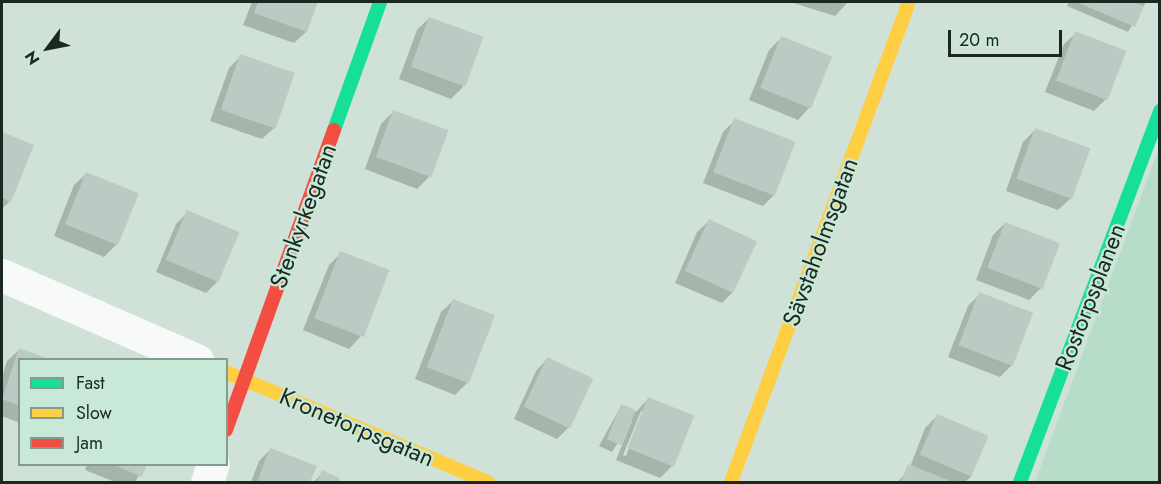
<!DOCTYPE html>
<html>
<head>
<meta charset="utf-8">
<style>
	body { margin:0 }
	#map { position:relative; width:1161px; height:484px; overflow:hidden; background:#d0e1d8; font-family:Jost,sans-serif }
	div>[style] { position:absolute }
	.green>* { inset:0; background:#b7dcc8 }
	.shadow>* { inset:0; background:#0003 }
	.building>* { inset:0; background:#bccac3; transform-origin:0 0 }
	.street>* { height:33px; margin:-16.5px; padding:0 16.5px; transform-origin:16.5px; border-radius:16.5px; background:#f8faf9 }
	.fast>* { height:14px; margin:-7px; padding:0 7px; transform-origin:7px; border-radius:7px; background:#16e098 }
	.slow>* { height:14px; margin:-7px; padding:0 7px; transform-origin:7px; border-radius:7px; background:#ffcf43 }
	.jam>* { height:14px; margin:-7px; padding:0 7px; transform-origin:7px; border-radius:7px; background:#f24e42 }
	span { translate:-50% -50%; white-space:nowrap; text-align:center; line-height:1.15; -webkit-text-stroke:4.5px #c8e9d7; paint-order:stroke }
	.street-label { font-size:24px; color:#1b2821 }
	.frame { position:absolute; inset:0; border:3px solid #1b2821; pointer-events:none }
	.legend { position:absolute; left:18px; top:358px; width:210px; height:108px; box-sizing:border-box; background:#c8e9d7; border:2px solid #839c8e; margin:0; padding:8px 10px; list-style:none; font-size:18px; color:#1b2821 }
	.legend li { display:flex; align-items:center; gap:12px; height:30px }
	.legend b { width:30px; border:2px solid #839c8e }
	.north { position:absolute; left:18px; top:18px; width:60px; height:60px; -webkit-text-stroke:4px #c8e9d7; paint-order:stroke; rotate:238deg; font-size:16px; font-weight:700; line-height:24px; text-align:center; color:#1b2821 }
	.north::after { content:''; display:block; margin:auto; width:21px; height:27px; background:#1b2821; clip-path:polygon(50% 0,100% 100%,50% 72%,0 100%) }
	.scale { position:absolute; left:948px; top:30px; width:114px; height:27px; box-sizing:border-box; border:3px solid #1b2821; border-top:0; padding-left:8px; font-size:18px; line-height:21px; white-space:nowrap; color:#1b2821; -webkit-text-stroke:4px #c8e9d7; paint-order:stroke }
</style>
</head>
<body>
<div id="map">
	<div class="green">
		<i style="clip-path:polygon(1159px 148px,1159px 482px,1035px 482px)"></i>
	</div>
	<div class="shadow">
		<i style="clip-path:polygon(252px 2px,317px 2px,306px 32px,294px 43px,243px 25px)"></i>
		<i style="clip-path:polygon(790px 2px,848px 2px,835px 16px)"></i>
		<i style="clip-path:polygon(1069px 2px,1146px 2px,1128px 32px,1067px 6px)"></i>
		<i style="clip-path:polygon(429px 18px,463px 87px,451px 99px,399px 79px,417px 30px)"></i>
		<i style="clip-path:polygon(1076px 33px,1106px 99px,1094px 111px,1045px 92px,1064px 44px)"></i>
		<i style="clip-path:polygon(781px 38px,809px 108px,798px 120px,749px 100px,769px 50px)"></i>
		<i style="clip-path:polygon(241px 56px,293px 74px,274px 128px,262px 139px,210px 121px,229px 68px)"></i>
		<i style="clip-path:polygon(393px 112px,429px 177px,417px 189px,365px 169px,381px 124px)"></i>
		<i style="clip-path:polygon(735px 120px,775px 194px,763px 206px,703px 183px,723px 132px)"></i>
		<i style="clip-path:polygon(1035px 130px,1070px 199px,1058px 210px,1006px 191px,1023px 142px)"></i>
		<i style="clip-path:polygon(2px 133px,32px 146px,10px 201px,2px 209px)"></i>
		<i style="clip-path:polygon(86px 174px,137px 194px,116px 245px,104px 257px,54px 236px,74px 185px)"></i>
		<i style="clip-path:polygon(188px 212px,218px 281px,206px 293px,156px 272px,176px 224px)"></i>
		<i style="clip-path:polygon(709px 221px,755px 241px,733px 292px,722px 303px,675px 283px,697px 232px)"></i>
		<i style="clip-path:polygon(1005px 223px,1041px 288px,1029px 300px,976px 280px,993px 235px)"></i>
		<i style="clip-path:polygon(341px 253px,360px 337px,349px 349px,303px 330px,329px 265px)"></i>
		<i style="clip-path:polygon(980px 294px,1012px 365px,1000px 377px,948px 357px,968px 306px)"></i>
		<i style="clip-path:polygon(453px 301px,467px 383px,455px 395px,415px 379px,441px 312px)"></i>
		<i style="clip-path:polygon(19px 350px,45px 360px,20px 360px,20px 423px,2px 416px,2px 377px,7px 361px)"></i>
		<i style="clip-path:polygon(547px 359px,569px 427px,557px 439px,514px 419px,536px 371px)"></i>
		<i style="clip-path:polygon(evenodd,648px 399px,672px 466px,660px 478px,616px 460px,633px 418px,612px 452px,599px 446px,621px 406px,636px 412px,648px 399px,641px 411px,644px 411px,626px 456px,623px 455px,641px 411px)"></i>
		<i style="clip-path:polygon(937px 416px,972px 476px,965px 482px,898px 482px,910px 467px,925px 428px)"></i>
		<i style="clip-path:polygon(271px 449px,315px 467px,309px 482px,251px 482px,259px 461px)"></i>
		<i style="clip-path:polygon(87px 464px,146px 464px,135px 482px,115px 482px,85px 470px)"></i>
		<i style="clip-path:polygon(323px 472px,338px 479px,337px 482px,314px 482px)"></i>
	</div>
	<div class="building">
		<i style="clip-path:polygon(258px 2px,318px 2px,307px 32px,254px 13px)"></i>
		<i style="clip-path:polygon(1076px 2px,1133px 2px,1144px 6px,1135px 27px)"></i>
		<i style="left:429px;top:17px;width:58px;height:53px;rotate:20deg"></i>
		<i style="left:1075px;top:31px;width:55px;height:53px;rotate:21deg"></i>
		<i style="left:781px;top:36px;width:55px;height:56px;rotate:22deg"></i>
		<i style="left:240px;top:54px;width:58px;height:59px;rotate:19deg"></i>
		<i style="left:393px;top:110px;width:59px;height:50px;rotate:20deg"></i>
		<i style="left:734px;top:118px;width:66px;height:58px;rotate:21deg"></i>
		<i style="left:1035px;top:128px;width:59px;height:54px;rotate:20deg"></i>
		<i style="clip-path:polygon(2px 132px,34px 145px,11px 202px,2px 198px)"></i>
		<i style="left:86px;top:172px;width:57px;height:56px;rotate:22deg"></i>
		<i style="left:187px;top:210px;width:57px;height:54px;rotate:23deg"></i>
		<i style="left:709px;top:219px;width:53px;height:57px;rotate:25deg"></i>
		<i style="left:1005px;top:222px;width:59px;height:49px;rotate:21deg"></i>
		<i style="left:340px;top:251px;width:53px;height:72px;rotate:21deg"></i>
		<i style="left:979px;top:292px;width:58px;height:57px;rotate:21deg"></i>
		<i style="left:453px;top:299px;width:45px;height:73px;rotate:21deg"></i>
		<i style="clip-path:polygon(19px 348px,49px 359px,20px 360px,20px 406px,2px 399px)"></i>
		<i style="left:547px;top:357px;width:51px;height:55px;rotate:25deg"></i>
		<i style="left:648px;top:397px;width:50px;height:55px;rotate:22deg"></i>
		<i style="left:621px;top:404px;width:16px;height:38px;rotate:22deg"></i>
		<i style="left:937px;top:414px;width:56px;height:44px;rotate:23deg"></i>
		<i style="clip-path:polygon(270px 448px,317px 466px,310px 482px,257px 482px)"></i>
		<i style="clip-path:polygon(112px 464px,147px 464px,142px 477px)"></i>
		<i style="clip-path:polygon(908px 464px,953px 482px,901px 482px)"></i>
		<i style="clip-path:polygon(322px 470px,340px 478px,338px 482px,317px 482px)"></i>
	</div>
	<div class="street">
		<i style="left:2px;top:275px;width:213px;rotate:23.6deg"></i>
		<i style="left:207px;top:482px;width:19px;rotate:-72deg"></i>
	</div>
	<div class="fast">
		<i style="left:334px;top:130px;width:136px;rotate:-70.2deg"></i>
		<i style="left:1020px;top:482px;width:397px;rotate:-69.3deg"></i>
	</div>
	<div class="slow">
		<i style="left:226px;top:372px;width:284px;rotate:22.8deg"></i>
		<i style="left:731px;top:482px;width:512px;rotate:-69.65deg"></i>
	</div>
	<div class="jam">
		<i style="left:226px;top:430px;width:319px;rotate:-70.2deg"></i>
	</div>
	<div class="street-label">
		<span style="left:303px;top:216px;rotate:-70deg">Stenkyrkegatan</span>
		<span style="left:820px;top:242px;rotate:-70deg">Sävstaholmsgatan</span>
		<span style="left:1090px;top:297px;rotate:-69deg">Rostorpsplanen</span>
		<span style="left:357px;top:427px;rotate:23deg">Kronetorpsgatan</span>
	</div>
	<div class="frame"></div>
	<ul class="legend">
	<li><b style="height:8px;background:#16e098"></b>Fast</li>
	<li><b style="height:8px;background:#ffcf43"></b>Slow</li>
	<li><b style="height:8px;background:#f24e42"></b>Jam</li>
	</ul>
	<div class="north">N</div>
	<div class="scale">20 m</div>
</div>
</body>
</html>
